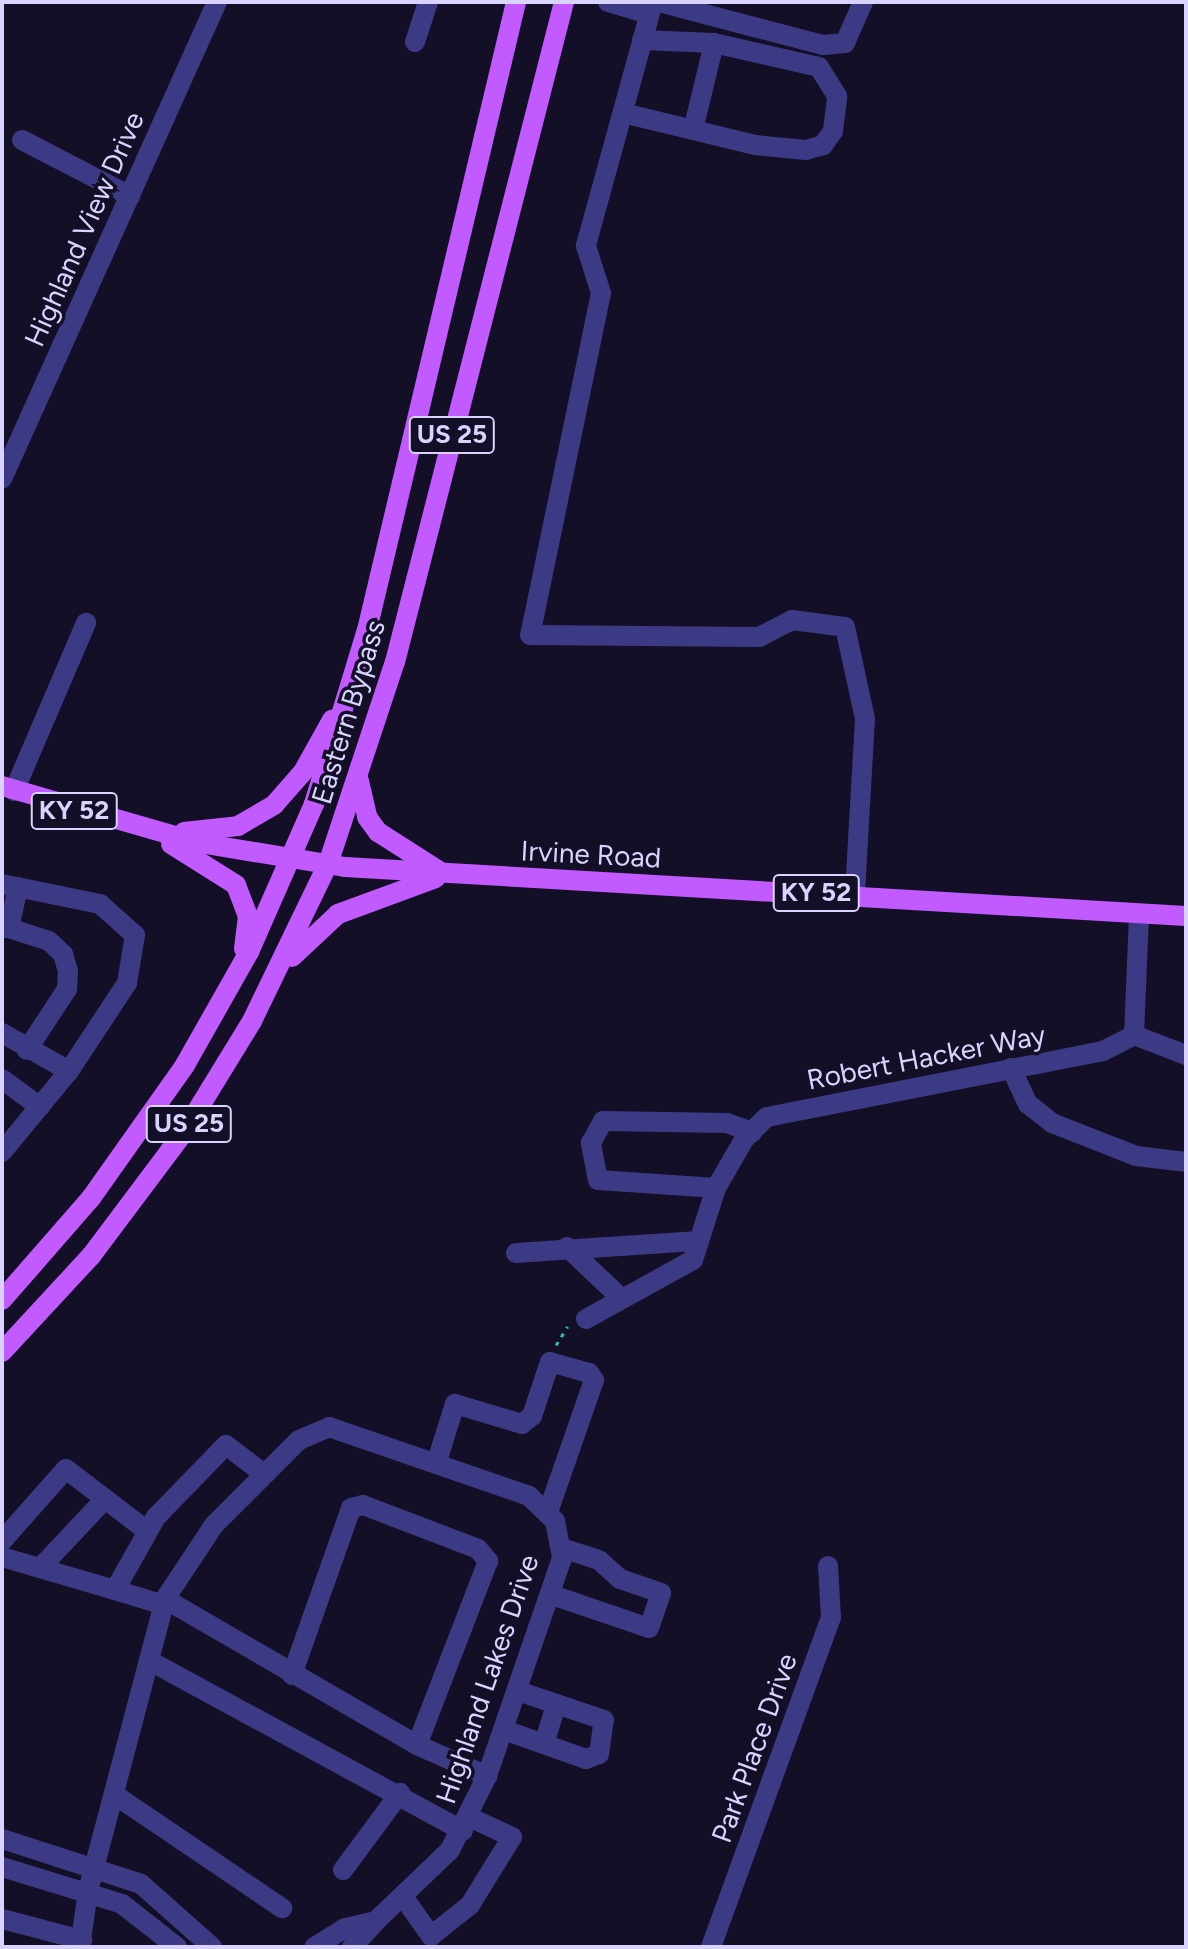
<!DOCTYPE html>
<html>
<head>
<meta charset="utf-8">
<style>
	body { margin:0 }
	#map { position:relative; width:1188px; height:1949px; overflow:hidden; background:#130f26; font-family:Figtree,sans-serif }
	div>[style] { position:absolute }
	.path>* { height:3px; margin-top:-1.5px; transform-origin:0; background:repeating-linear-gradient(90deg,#2fb8b0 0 4px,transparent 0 10px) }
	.minor>* { height:20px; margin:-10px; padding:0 10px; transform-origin:10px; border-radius:10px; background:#3d3a85 }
	.major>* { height:20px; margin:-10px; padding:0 10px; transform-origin:10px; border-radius:10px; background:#c25bff }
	span { translate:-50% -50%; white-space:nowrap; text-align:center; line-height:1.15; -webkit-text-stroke:7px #130f26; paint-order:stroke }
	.shield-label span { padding:2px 6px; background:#130f26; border:2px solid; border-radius:6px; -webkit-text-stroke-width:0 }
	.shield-label { font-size:26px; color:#d9d4ff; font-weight:700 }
	.street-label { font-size:28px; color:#d9d4ff }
	.frame { position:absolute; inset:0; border:4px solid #d9d4ff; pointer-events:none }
</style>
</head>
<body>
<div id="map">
	<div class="path">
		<i style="left:556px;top:1345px;width:22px;rotate:-58deg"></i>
	</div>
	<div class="minor">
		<i style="left:608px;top:2px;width:43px;rotate:16.3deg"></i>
		<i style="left:653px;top:2px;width:253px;rotate:105.4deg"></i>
		<i style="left:586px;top:246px;width:49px;rotate:72.3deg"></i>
		<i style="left:601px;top:293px;width:349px;rotate:101.7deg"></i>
		<i style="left:530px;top:635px;width:229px;rotate:0.5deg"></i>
		<i style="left:759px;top:637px;width:37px;rotate:-27deg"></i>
		<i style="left:792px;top:620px;width:53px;rotate:7.5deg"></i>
		<i style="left:845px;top:627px;width:94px;rotate:77.7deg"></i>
		<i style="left:865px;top:719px;width:175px;rotate:93.3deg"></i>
		<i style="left:659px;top:2px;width:170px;rotate:14.7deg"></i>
		<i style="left:823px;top:45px;width:22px;rotate:-5deg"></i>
		<i style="left:845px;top:43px;width:45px;rotate:-66.3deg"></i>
		<i style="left:415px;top:42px;width:42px;rotate:-72deg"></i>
		<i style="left:623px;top:113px;width:136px;rotate:13.6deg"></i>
		<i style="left:755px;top:145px;width:51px;rotate:5.6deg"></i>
		<i style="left:806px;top:150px;width:18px;rotate:-16deg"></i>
		<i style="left:823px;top:145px;width:17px;rotate:-54deg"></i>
		<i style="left:833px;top:131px;width:35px;rotate:-83deg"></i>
		<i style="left:837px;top:96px;width:34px;rotate:-122deg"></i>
		<i style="left:819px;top:67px;width:108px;rotate:-167.1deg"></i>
		<i style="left:714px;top:43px;width:72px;rotate:-177.6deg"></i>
		<i style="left:693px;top:130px;width:89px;rotate:-76.4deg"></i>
		<i style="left:22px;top:140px;width:122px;rotate:27.4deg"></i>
		<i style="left:2px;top:479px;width:523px;rotate:-65.74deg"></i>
		<i style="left:14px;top:791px;width:183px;rotate:-66.8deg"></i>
		<i style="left:2px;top:884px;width:100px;rotate:11.5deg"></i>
		<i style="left:100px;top:904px;width:47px;rotate:41.5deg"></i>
		<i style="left:135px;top:935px;width:49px;rotate:99.5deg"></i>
		<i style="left:127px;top:983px;width:105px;rotate:123.4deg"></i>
		<i style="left:69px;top:1071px;width:105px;rotate:129.6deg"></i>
		<i style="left:2px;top:928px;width:7px"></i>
		<i style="left:9px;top:928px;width:42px;rotate:-77.6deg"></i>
		<i style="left:9px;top:928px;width:42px;rotate:18deg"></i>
		<i style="left:49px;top:941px;width:19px;rotate:43deg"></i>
		<i style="left:63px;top:954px;width:18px;rotate:74deg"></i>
		<i style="left:68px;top:971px;width:18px;rotate:93deg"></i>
		<i style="left:67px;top:989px;width:73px;rotate:123.3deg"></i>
		<i style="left:2px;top:1033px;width:77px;rotate:29.6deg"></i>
		<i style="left:1134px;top:1035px;width:56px;rotate:21deg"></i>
		<i style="left:1011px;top:1068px;width:40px;rotate:65deg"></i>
		<i style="left:1028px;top:1104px;width:31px;rotate:38deg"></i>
		<i style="left:1052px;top:1123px;width:90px;rotate:21.4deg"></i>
		<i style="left:1136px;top:1156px;width:50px;rotate:6.8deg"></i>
		<i style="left:2px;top:1079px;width:47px;rotate:36.4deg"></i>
		<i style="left:716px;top:1188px;width:118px;rotate:-176.1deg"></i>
		<i style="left:598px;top:1180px;width:38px;rotate:-101deg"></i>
		<i style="left:591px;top:1143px;width:25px;rotate:-61deg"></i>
		<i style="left:603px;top:1121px;width:124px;rotate:0.9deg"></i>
		<i style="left:727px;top:1123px;width:27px;rotate:20deg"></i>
		<i style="left:567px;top:1247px;width:76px;rotate:43.4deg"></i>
		<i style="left:516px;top:1253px;width:183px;rotate:-3.8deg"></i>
		<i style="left:586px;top:1319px;width:122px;rotate:-28.9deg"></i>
		<i style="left:693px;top:1260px;width:76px;rotate:-72.3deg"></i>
		<i style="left:716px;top:1188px;width:58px;rotate:-59.9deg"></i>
		<i style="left:745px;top:1138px;width:30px;rotate:-44deg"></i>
		<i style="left:767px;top:1117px;width:342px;rotate:-11.1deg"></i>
		<i style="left:1103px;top:1051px;width:35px;rotate:-27deg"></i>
		<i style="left:1134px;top:1035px;width:121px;rotate:-87.6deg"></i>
		<i style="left:437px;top:1461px;width:60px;rotate:-72.5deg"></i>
		<i style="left:455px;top:1404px;width:70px;rotate:16.6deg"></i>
		<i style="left:522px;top:1424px;width:13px;rotate:-39deg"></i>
		<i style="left:532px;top:1416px;width:57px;rotate:-71.6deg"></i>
		<i style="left:550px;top:1362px;width:41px;rotate:15.8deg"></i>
		<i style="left:589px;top:1373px;width:9px;rotate:54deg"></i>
		<i style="left:594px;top:1380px;width:140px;rotate:109.2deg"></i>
		<i style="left:2px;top:1541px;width:96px;rotate:-48.4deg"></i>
		<i style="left:66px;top:1469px;width:102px;rotate:37.4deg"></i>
		<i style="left:2px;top:1557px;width:118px;rotate:16.3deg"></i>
		<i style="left:40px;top:1568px;width:95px;rotate:-46.7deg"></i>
		<i style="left:552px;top:1595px;width:102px;rotate:18.8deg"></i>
		<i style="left:649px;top:1628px;width:37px;rotate:-71deg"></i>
		<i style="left:661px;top:1593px;width:43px;rotate:-161.1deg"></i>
		<i style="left:620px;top:1579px;width:28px;rotate:-138deg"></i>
		<i style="left:599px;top:1560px;width:40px;rotate:-162deg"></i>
		<i style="left:165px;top:1599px;width:291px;rotate:30.1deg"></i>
		<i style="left:417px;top:1745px;width:77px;rotate:23.9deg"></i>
		<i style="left:164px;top:1605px;width:51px;rotate:-163deg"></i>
		<i style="left:115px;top:1590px;width:84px;rotate:-60.7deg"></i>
		<i style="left:156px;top:1517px;width:100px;rotate:-45.8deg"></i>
		<i style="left:226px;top:1445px;width:48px;rotate:37.3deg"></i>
		<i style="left:150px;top:1661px;width:356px;rotate:28.5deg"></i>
		<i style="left:292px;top:1675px;width:177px;rotate:-70.5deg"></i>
		<i style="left:351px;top:1508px;width:12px;rotate:-14deg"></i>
		<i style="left:363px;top:1505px;width:123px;rotate:20.9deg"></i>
		<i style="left:478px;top:1549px;width:16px;rotate:50deg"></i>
		<i style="left:488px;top:1561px;width:197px;rotate:111.1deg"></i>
		<i style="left:504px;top:1730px;width:87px;rotate:19.5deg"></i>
		<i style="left:586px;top:1759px;width:14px;rotate:-21deg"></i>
		<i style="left:599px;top:1754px;width:34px;rotate:-82deg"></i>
		<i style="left:604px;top:1720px;width:91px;rotate:-161.4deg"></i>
		<i style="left:544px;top:1744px;width:41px;rotate:-72.9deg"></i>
		<i style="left:115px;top:1795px;width:202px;rotate:34.1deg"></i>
		<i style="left:2px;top:1839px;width:146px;rotate:17.9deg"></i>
		<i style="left:141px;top:1884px;width:95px;rotate:41.6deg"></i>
		<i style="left:2px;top:1867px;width:126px;rotate:17.1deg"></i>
		<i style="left:122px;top:1904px;width:70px;rotate:38deg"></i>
		<i style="left:343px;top:1870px;width:96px;rotate:-53.5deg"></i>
		<i style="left:404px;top:1898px;width:47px;rotate:54.6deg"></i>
		<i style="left:431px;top:1936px;width:50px;rotate:-38.5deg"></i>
		<i style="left:470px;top:1905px;width:80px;rotate:-58.3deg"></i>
		<i style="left:512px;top:1837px;width:47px;rotate:-155.1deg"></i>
		<i style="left:2px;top:1919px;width:83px;rotate:14.7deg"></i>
		<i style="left:80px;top:1947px;width:57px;rotate:-81.9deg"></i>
		<i style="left:88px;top:1891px;width:302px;rotate:-75.2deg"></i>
		<i style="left:165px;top:1599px;width:89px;rotate:-56.5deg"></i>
		<i style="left:214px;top:1525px;width:120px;rotate:-45deg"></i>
		<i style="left:299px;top:1440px;width:33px;rotate:-23deg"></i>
		<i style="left:329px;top:1427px;width:212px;rotate:19deg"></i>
		<i style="left:529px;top:1496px;width:36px;rotate:44deg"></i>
		<i style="left:555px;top:1521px;width:38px;rotate:79deg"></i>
		<i style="left:562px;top:1558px;width:231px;rotate:109deg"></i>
		<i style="left:487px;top:1776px;width:83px;rotate:116.6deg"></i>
		<i style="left:450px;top:1850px;width:103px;rotate:136.2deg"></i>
		<i style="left:376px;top:1921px;width:32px;rotate:167deg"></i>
		<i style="left:345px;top:1928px;width:36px;rotate:148deg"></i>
		<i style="left:352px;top:1947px;width:35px;rotate:-47deg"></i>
		<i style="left:711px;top:1947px;width:350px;rotate:-70deg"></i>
		<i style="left:831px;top:1618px;width:52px;rotate:-93.3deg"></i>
	</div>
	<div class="major">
		<i style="left:359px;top:781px;width:37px;rotate:77deg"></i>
		<i style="left:367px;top:817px;width:19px;rotate:54deg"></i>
		<i style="left:378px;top:832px;width:72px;rotate:32.6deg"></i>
		<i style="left:2px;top:786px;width:206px;rotate:16.1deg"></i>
		<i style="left:200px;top:843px;width:147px;rotate:9.4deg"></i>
		<i style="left:345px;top:867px;width:842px;rotate:3.33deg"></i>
		<i style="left:184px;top:832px;width:54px;rotate:-6.3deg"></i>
		<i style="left:238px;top:826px;width:42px;rotate:-30.3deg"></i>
		<i style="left:274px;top:805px;width:44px;rotate:-48.7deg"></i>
		<i style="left:303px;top:772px;width:60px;rotate:-60.9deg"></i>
		<i style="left:171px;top:844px;width:77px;rotate:32.2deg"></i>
		<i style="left:236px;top:885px;width:33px;rotate:69deg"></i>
		<i style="left:248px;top:916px;width:33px;rotate:97deg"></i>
		<i style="left:292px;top:957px;width:63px;rotate:-43.1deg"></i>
		<i style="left:338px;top:914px;width:104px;rotate:-20.2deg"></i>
		<i style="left:2px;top:1300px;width:135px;rotate:-48.9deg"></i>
		<i style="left:91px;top:1198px;width:163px;rotate:-54.7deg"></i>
		<i style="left:185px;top:1065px;width:130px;rotate:-60.5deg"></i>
		<i style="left:249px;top:952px;width:162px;rotate:-66.3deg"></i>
		<i style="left:314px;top:804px;width:182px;rotate:-73.1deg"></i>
		<i style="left:367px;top:630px;width:645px;rotate:-76.65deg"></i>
		<i style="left:2px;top:1352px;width:131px;rotate:-47.2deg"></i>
		<i style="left:91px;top:1256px;width:155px;rotate:-53.1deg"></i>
		<i style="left:184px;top:1132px;width:130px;rotate:-58.5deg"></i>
		<i style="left:252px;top:1021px;width:174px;rotate:-64.2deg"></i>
		<i style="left:328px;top:864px;width:213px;rotate:-71.7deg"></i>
		<i style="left:395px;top:662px;width:681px;rotate:-75.64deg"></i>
	</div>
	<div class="shield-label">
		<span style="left:452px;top:435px">US 25</span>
		<span style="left:74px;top:811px">KY 52</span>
		<span style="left:816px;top:893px">KY 52</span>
		<span style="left:189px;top:1124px">US 25</span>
	</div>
	<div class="street-label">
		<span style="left:84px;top:229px;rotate:-66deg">Highland View Drive</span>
		<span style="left:348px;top:712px;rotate:-73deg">Eastern Bypass</span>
		<span style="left:591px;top:854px;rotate:3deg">Irvine Road</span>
		<span style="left:926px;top:1057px;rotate:-11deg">Robert Hacker Way</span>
		<span style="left:487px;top:1679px;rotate:-71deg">Highland Lakes Drive</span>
		<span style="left:754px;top:1748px;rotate:-70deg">Park Place Drive</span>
	</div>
	<div class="frame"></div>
</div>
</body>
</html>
